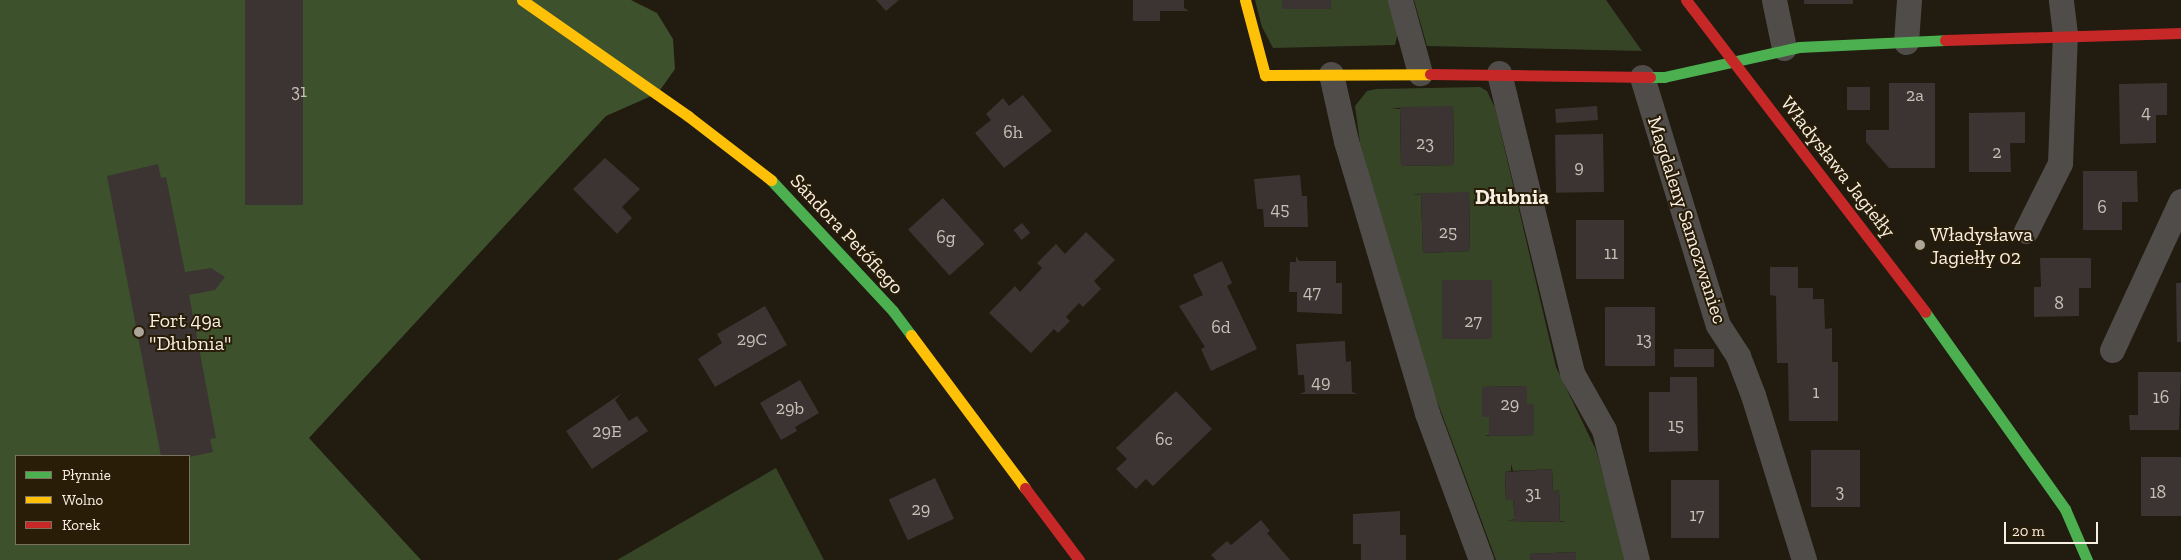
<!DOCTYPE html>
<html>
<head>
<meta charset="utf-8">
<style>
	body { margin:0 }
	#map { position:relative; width:2181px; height:560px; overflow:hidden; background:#211b10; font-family:"Zilla Slab",serif }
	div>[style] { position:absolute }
	.green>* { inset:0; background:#354526 }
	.forest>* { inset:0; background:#3e512d }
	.building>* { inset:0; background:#3b3433; transform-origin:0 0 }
	.street>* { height:25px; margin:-12.5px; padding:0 12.5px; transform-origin:12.5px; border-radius:12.5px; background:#504c49 }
	.fast>* { height:11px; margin:-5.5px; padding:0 5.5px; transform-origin:5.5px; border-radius:5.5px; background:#4caf50 }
	.slow>* { height:11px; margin:-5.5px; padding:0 5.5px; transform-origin:5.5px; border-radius:5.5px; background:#ffc107 }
	.jam>* { height:11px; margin:-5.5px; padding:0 5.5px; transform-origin:5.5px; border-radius:5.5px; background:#c62828 }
	.dots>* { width:14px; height:14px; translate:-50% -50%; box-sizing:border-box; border:2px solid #291d08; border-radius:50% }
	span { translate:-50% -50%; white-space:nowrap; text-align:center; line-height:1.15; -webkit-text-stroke:4px #291d08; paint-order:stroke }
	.number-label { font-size:18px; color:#c8c0b6 }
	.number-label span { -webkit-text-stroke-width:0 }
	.street-label { font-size:20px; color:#f7efe2 }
	.poi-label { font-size:20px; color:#f7efe2 }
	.left { translate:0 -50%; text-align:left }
	.neighbourhood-label { font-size:21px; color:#f7efe2; font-weight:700 }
	.legend { position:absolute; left:15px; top:455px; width:175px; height:90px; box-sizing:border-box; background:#291d08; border:1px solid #7b715f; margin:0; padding:6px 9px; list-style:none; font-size:15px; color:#f7efe2 }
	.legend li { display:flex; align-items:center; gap:10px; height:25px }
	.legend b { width:25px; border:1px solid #7b715f }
	.scale { position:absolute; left:2004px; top:522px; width:94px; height:22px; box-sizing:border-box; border:2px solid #f7efe2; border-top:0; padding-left:6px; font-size:15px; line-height:18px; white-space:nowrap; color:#f7efe2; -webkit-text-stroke:4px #291d08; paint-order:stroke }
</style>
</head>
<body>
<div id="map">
	<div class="green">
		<i style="clip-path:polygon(1255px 0,1282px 0,1283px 9px,1331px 9px,1331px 0,1389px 0,1398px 32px,1395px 45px,1273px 48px,1262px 27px)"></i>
		<i style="clip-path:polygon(1414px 0,1606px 0,1642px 51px,1427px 46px)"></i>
		<i style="clip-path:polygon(evenodd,1480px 87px,1487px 91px,1495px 108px,1556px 367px,1596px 450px,1627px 560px,1576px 560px,1576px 552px,1530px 554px,1530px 560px,1496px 560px,1410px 328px,1360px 143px,1355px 106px,1367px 91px,1376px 89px,1480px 87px,1453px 107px,1454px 165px,1401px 166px,1400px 109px,1391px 108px,1453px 107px,1480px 87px,1469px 193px,1470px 251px,1423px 253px,1421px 195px,1413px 194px,1469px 193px,1480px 87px,1492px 280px,1492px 339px,1443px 339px,1442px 281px,1492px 280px,1480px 87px,1527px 386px,1527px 404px,1534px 405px,1534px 435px,1484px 436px,1489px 435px,1489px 417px,1482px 417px,1482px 387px,1527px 386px,1480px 87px,1511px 464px,1513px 471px,1552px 469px,1553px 492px,1559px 490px,1560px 521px,1566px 522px,1508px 521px,1515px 519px,1513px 500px,1506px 500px,1505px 472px,1511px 471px,1511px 464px)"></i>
		<i style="clip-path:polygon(776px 468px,824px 560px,617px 560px)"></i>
	</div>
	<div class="forest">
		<i style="clip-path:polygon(evenodd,0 0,631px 0,657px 13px,673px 39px,675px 69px,658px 93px,606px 116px,309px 438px,421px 560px,0 560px,0 0,16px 456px,189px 456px,189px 544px,16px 544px,16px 456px)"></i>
	</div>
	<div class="building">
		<i style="left:245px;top:0;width:58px;height:205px"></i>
		<i style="clip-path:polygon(876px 0,899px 0,886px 11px)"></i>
		<i style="clip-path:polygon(1133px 0,1184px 0,1184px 8px,1189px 11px,1160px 11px,1160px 21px,1133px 21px)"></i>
		<i style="left:1282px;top:0;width:49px;height:9px"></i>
		<i style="left:1804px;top:0;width:49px;height:4px"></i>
		<i style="clip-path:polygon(1889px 83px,1935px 83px,1935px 168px,1889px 168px,1866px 142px,1866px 130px,1889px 130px)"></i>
		<i style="clip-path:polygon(2167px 83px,2167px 115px,2156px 115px,2156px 143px,2120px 144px,2119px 84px)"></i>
		<i style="left:1847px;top:87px;width:23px;height:23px"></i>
		<i style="clip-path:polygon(1023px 95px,1052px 131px,1004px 168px,975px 133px,991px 120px,986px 114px,1003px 98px,1009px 106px)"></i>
		<i style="left:1453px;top:106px;width:59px;height:53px;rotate:89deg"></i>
		<i style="left:1597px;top:106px;width:14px;height:42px;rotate:86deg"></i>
		<i style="clip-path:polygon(2025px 112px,2025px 143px,2010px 143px,2011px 172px,1969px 172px,1969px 113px)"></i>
		<i style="left:1603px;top:134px;width:58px;height:48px;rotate:89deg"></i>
		<i style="clip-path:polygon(605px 158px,640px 189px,622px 207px,632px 218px,617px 234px,573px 189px)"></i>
		<i style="clip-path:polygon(158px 164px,161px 178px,166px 177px,185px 272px,211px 268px,225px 277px,215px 290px,189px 295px,216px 438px,210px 439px,213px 452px,189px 457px,161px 456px,107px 176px)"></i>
		<i style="clip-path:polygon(2083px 171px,2137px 171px,2138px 202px,2122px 202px,2122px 230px,2083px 230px)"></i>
		<i style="clip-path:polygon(1300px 175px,1302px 196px,1307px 196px,1308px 227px,1264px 227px,1263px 209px,1257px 209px,1254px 179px)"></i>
		<i style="clip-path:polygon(1469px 192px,1470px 251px,1423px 253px,1421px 195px,1413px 194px)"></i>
		<i style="left:943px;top:198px;width:62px;height:47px;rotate:48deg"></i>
		<i style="left:1576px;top:220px;width:48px;height:59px"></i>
		<i style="left:1022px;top:223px;width:13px;height:11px;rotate:51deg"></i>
		<i style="clip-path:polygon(1086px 232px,1115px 260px,1094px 281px,1101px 289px,1083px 307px,1079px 303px,1066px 317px,1070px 321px,1058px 333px,1054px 329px,1031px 353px,989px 313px,1015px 286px,1020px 292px,1042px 268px,1037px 263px,1056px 244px,1065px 254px)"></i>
		<i style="clip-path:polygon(1296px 256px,1299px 261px,1336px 261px,1336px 283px,1342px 283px,1342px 314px,1297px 312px,1297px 292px,1289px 292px,1290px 262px,1296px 262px)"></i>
		<i style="clip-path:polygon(2040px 258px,2091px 258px,2091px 288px,2079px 288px,2079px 316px,2034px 317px,2034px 287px,2041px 287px)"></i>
		<i style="clip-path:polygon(1222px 261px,1232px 283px,1227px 286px,1257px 349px,1211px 371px,1201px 349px,1205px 347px,1179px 306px,1203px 295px,1193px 275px)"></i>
		<i style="clip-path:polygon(1770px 267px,1798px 267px,1798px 288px,1813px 288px,1813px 299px,1824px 299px,1825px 329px,1832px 328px,1832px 362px,1838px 362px,1838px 421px,1789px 421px,1788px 363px,1777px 363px,1776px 296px,1770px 295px)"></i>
		<i style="left:1492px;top:280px;width:59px;height:50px;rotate:90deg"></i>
		<i style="clip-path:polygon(2176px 283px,2181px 283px,2181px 342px,2177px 342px)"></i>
		<i style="clip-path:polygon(765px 306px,787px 345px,715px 387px,698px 359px,722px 343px,717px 334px)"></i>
		<i style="left:1655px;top:307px;width:59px;height:50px;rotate:90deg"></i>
		<i style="clip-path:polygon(1345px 341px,1346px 362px,1351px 361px,1352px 392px,1358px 394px,1299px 394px,1305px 392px,1304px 375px,1298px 375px,1296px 344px)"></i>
		<i style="left:1714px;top:349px;width:18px;height:40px;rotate:90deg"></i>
		<i style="clip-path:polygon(2138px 372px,2181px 372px,2179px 430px,2130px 430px,2129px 415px,2138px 415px)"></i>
		<i style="clip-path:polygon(1670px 377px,1697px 377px,1698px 451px,1649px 452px,1649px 392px,1670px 392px)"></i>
		<i style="clip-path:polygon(800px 380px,819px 413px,795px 427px,797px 431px,781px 440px,760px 403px)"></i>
		<i style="clip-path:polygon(1527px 386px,1527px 404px,1534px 404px,1534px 435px,1489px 436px,1489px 417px,1482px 417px,1482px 387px)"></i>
		<i style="clip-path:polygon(1176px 391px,1212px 429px,1153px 486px,1146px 479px,1136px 489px,1116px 469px,1127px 459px,1116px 448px)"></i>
		<i style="clip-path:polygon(622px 393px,615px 400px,629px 421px,637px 416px,648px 431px,592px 469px,566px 431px)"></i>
		<i style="left:1811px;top:450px;width:49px;height:57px"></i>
		<i style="left:2181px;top:457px;width:59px;height:40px;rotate:90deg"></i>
		<i style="clip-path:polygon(1552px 469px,1553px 492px,1559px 490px,1560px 522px,1508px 521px,1515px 519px,1513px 500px,1506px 500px,1505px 472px)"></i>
		<i style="left:935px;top:478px;width:45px;height:51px;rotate:65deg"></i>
		<i style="left:1671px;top:480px;width:48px;height:58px"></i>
		<i style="clip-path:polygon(1400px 511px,1400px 535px,1406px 535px,1406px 560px,1361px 560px,1361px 544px,1353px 544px,1353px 514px)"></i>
		<i style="clip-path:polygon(1261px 520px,1270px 531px,1267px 533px,1290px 560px,1216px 560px,1211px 555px,1227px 541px,1231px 545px)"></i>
		<i style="clip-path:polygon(1576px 552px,1576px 560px,1530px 560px,1530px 554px)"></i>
	</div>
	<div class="street">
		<i style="left:1400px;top:0;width:76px;rotate:74.7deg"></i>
		<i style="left:1774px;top:0;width:49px;rotate:78.2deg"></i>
		<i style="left:1906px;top:42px;width:42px;rotate:-85.9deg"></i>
		<i style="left:1499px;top:73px;width:309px;rotate:76.3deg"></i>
		<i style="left:1572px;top:373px;width:65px;rotate:60.7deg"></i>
		<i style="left:1604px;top:430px;width:134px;rotate:75.8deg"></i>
		<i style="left:1331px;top:74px;width:69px;rotate:77.4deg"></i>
		<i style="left:1346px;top:141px;width:284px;rotate:73.4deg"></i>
		<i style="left:1427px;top:413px;width:157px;rotate:69.8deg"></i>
		<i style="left:1642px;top:77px;width:259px;rotate:73deg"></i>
		<i style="left:1718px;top:325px;width:37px;rotate:57deg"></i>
		<i style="left:1738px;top:356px;width:42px;rotate:69deg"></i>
		<i style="left:1753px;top:395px;width:173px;rotate:72.8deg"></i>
		<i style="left:2026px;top:231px;width:76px;rotate:-63.4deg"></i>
		<i style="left:2060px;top:163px;width:129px;rotate:-87.8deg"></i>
		<i style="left:2065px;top:34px;width:34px;rotate:-97deg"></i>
		<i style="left:2112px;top:350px;width:164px;rotate:-65.2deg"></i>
	</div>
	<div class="fast">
		<i style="left:1650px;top:77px;width:14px"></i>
		<i style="left:1664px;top:77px;width:138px;rotate:-12.5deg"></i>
		<i style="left:1799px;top:47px;width:146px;rotate:-2.7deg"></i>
		<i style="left:771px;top:180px;width:179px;rotate:47deg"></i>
		<i style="left:893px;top:311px;width:30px;rotate:53deg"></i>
		<i style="left:1925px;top:312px;width:242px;rotate:54.6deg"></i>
		<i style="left:2065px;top:509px;width:56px;rotate:66.7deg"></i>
	</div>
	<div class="slow">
		<i style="left:522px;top:0;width:203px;rotate:34.9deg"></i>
		<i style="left:688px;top:116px;width:105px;rotate:37.6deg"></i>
		<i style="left:1245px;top:0;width:78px;rotate:75.1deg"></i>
		<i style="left:1265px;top:75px;width:165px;rotate:-0.3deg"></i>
		<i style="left:911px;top:335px;width:191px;rotate:53.3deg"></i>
	</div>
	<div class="jam">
		<i style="left:1686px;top:0;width:393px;rotate:52.5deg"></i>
		<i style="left:1945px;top:40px;width:236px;rotate:-1.7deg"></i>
		<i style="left:1430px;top:74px;width:220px;rotate:0.8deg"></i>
		<i style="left:1025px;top:488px;width:90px;rotate:53.1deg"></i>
	</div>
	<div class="dots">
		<i style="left:1920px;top:245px;background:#aca598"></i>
		<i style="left:139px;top:332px;background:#aca598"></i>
	</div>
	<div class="number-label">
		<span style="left:299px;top:91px">31</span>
		<span style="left:1915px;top:95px">2a</span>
		<span style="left:2146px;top:112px">4</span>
		<span style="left:1013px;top:132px">6h</span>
		<span style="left:1425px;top:143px">23</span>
		<span style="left:1997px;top:152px">2</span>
		<span style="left:1579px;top:167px">9</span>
		<span style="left:2102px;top:207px">6</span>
		<span style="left:1280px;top:209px">45</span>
		<span style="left:1448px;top:232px">25</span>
		<span style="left:946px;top:237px">6g</span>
		<span style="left:1611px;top:253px">11</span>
		<span style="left:1312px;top:292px">47</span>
		<span style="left:2059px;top:303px">8</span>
		<span style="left:1473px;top:321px">27</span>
		<span style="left:1221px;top:327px">6d</span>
		<span style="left:752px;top:339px">29C</span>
		<span style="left:1644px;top:339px">13</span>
		<span style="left:1321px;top:382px">49</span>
		<span style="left:1816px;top:392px">1</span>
		<span style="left:2161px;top:397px">16</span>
		<span style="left:1510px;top:404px">29</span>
		<span style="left:790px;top:408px">29b</span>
		<span style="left:1676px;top:425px">15</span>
		<span style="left:607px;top:431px">29E</span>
		<span style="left:1164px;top:439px">6c</span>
		<span style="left:1840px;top:491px">3</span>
		<span style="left:2158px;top:492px">18</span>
		<span style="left:1533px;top:493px">31</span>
		<span style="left:921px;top:509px">29</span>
		<span style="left:1697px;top:515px">17</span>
	</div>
	<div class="street-label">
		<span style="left:1838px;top:167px;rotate:52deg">Władysława Jagiełły</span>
		<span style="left:1687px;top:220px;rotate:72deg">Magdaleny Samozwaniec</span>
		<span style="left:847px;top:234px;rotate:47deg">Sándora Petőfiego</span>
	</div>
	<div class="poi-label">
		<span class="left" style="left:1930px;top:246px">Władysława<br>Jagiełły 02</span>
		<span class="left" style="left:149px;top:332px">Fort 49a<br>"Dłubnia"</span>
	</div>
	<div class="neighbourhood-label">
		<span style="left:1512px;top:197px">Dłubnia</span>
	</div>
	<ul class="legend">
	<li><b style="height:6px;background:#4caf50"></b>Płynnie</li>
	<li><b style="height:6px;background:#ffc107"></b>Wolno</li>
	<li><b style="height:6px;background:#c62828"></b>Korek</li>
	</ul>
	<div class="scale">20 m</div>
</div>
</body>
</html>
